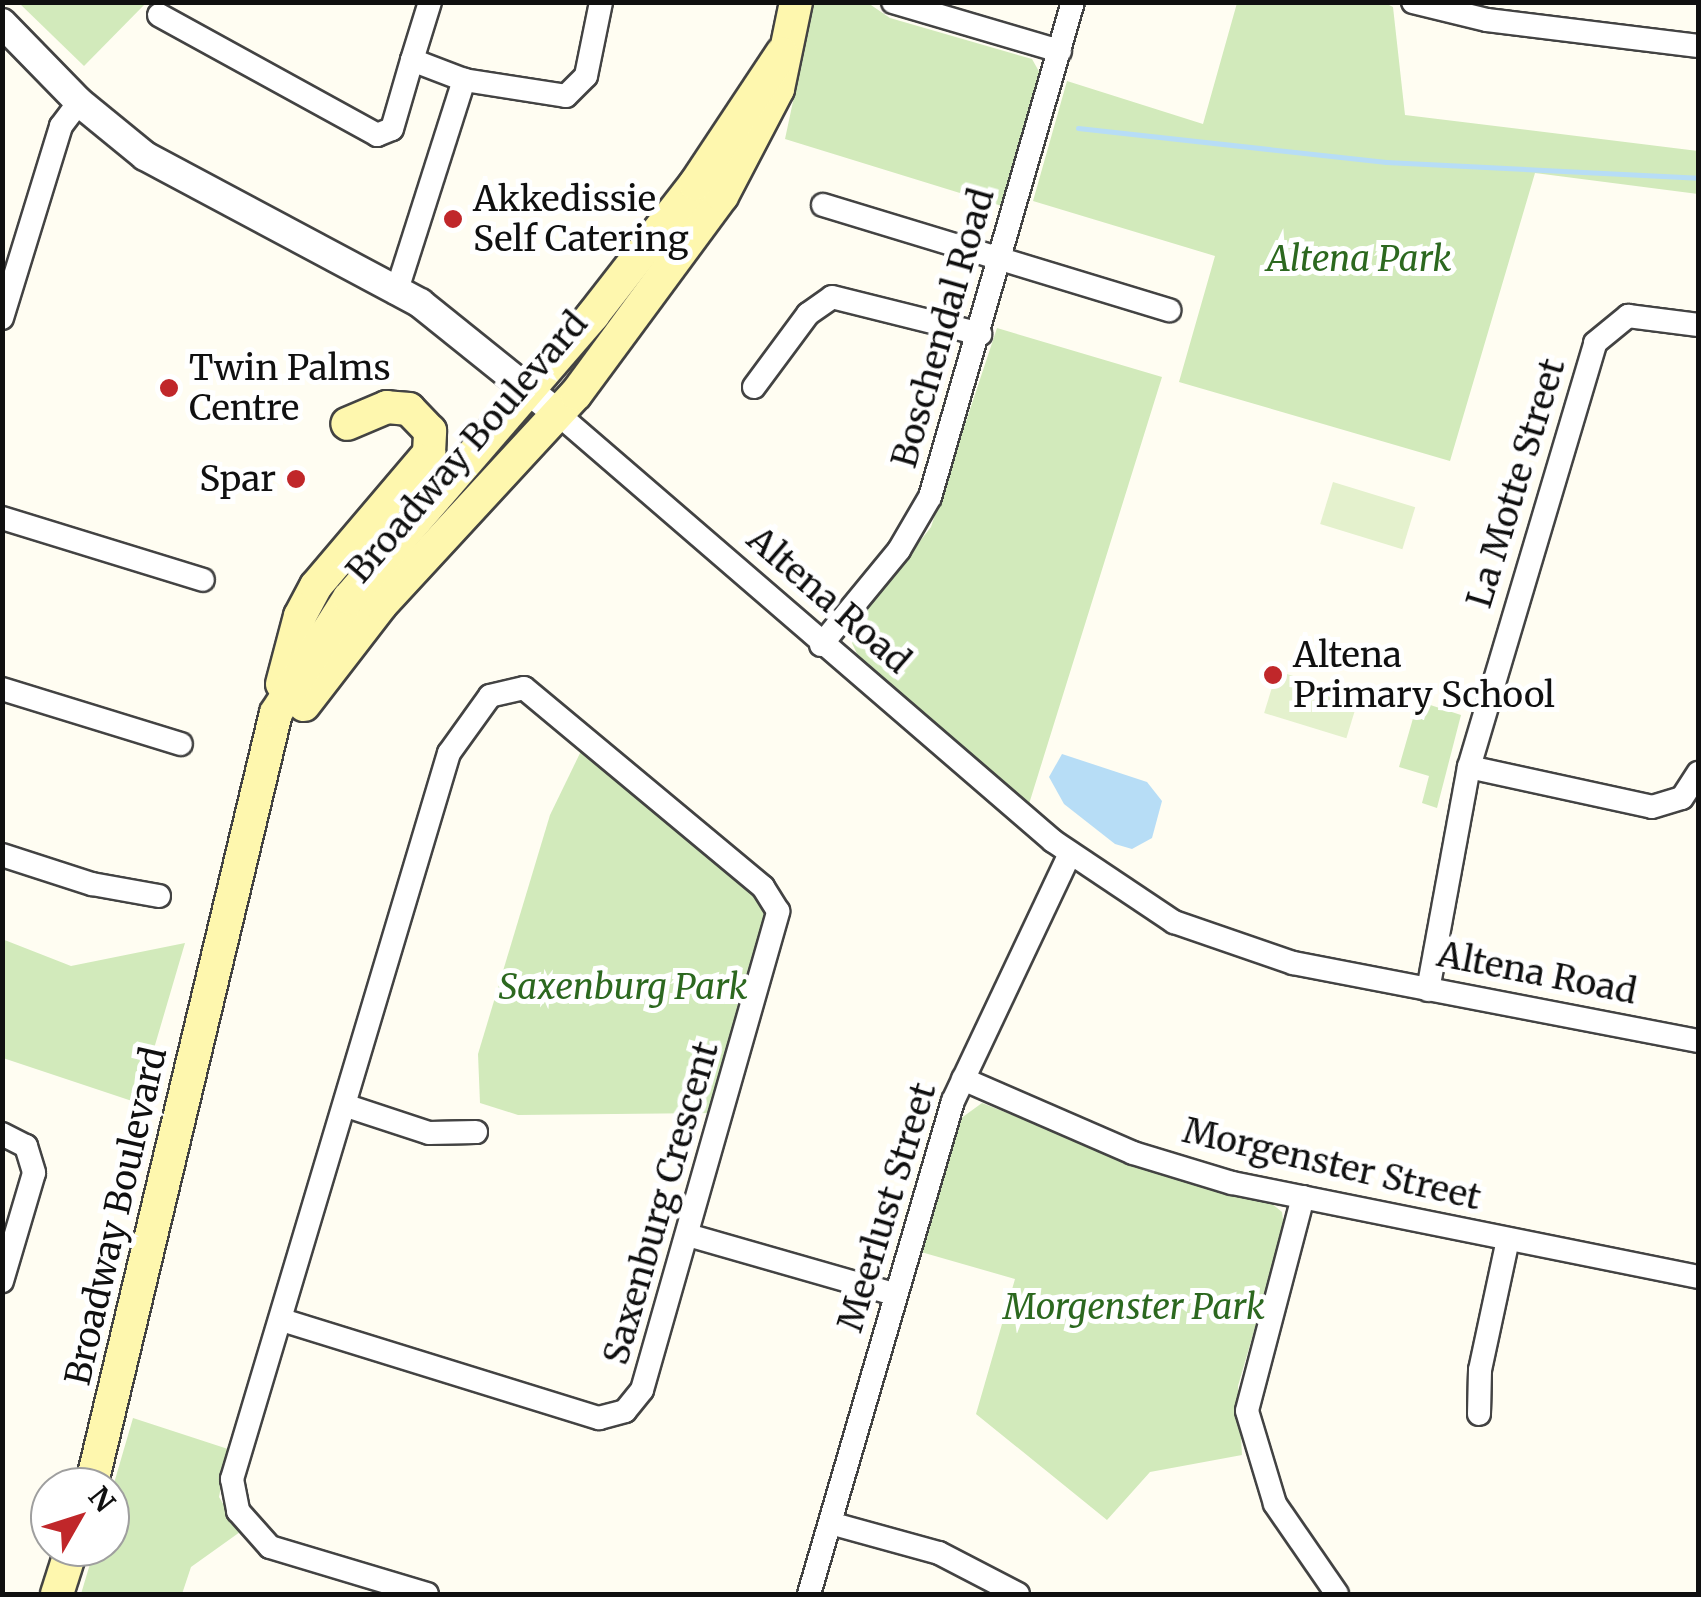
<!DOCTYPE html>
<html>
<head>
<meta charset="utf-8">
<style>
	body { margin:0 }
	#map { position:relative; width:1701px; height:1597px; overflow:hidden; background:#fffdf2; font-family:Merriweather,serif }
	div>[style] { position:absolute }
	.green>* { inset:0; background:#d2eabb }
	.pitch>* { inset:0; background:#e4f1cd; transform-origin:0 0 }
	.water>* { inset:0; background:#b7ddf6 }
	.stream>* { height:5px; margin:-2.5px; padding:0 2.5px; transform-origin:2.5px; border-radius:2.5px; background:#b7ddf6 }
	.roads { filter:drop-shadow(2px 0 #434343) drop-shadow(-2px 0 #434343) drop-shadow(0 2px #434343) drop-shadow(0 -2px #434343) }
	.minor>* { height:22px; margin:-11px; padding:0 11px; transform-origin:11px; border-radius:11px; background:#fff }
	.tertiary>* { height:28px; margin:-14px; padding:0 14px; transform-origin:14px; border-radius:14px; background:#fff }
	.secondary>* { height:32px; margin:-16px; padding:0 16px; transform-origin:16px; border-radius:16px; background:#fef7ae }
	.dots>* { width:28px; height:28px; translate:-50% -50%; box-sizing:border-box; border:5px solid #fff; border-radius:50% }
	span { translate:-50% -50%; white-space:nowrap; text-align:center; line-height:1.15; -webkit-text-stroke:10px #fff; paint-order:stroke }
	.poi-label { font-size:35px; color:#101010 }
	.left { translate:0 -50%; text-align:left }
	.right { translate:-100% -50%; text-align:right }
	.park-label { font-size:35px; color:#2c681f; font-style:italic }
	.street-label { font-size:35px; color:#101010 }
	.frame { position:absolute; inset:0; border:5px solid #101010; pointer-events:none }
	.north { position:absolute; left:30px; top:1467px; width:100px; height:100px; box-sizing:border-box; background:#fff; border:2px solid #9f9f9f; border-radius:50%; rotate:51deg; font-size:28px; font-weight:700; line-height:40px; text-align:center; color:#101010 }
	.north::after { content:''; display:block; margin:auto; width:35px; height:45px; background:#c0272a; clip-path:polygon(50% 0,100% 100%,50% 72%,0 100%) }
</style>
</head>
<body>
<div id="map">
	<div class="green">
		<i style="clip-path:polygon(19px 3px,146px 3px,84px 66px)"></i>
		<i style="clip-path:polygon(814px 3px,868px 3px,890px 18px,1032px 59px,1041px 75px,1002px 206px,785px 139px)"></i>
		<i style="clip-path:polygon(1385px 3px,1393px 7px,1405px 115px,1698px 151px,1698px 194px,1535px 173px,1450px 461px,1179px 382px,1215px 256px,1033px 201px,1067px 81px,1203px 124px,1237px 3px)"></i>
		<i style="clip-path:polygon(997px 328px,1162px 377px,1029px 804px,859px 658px,852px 643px,859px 619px,931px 527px)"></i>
		<i style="clip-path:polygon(1418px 701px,1461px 715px,1437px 808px,1422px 803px,1429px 776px,1399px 767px)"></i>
		<i style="clip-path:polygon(583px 747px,757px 896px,767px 914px,711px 1113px,518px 1115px,480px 1103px,478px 1054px,550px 815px)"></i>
		<i style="clip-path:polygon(2px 939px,71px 966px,185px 943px,138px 1103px,3px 1058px)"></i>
		<i style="clip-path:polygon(982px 1103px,1170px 1178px,1271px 1203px,1282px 1212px,1284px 1228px,1238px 1386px,1242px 1455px,1150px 1472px,1107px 1520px,976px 1414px,1015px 1279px,921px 1252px,960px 1119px)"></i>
		<i style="clip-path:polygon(133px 1418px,228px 1449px,219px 1497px,240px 1532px,191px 1567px,182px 1594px,81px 1594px,95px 1547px,110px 1547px,110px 1497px)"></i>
	</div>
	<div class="pitch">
		<i style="left:1333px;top:482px;width:86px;height:44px;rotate:17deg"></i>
		<i style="left:1277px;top:671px;width:86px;height:44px;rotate:17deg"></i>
	</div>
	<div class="water">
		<i style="clip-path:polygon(1062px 754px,1147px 782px,1162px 801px,1152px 838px,1132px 849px,1115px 844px,1064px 804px,1049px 777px)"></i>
	</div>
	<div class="stream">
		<i style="left:1078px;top:128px;width:310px;rotate:6.3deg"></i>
		<i style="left:1386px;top:162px;width:312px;rotate:2.9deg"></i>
	</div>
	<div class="roads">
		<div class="minor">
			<i style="left:430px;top:2px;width:61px;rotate:107.2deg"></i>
			<i style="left:412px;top:60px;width:56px;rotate:21deg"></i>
			<i style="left:893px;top:2px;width:174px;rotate:16.4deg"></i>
			<i style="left:1413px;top:2px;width:76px;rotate:13.7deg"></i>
			<i style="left:1487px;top:20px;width:213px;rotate:7deg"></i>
			<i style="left:159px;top:15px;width:249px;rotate:28.8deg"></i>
			<i style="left:377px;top:135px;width:16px;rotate:-22deg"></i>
			<i style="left:392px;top:129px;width:72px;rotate:-73.8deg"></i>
			<i style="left:823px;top:205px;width:362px;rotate:16.9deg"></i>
			<i style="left:396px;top:293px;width:224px;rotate:-72.3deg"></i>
			<i style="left:464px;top:80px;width:103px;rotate:8.9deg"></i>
			<i style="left:566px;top:96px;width:28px;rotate:-45deg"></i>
			<i style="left:586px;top:76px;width:76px;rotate:-78.5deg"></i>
			<i style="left:2px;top:318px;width:201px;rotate:-72.9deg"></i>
			<i style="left:61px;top:126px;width:30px;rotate:-53deg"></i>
			<i style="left:754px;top:387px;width:91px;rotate:-53.5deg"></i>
			<i style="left:808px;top:314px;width:29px;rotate:-35deg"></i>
			<i style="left:832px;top:297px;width:153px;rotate:14deg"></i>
			<i style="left:558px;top:414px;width:654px;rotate:40.78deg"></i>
			<i style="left:1053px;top:841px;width:146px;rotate:33.8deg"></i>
			<i style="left:1174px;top:922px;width:126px;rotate:19deg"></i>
			<i style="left:1293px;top:963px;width:412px;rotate:10.9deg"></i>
			<i style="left:2px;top:518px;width:210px;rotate:17.1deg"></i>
			<i style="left:821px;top:645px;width:123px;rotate:-50.6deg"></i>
			<i style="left:899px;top:550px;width:61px;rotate:-59.7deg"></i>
			<i style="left:930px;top:497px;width:515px;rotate:-73.89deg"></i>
			<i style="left:2px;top:689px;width:187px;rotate:17.1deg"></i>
			<i style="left:1469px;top:767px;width:187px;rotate:12.3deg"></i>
			<i style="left:1652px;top:807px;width:31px;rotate:-17deg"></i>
			<i style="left:1682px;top:798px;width:30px;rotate:-57deg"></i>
			<i style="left:2px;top:855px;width:95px;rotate:17.9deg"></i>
			<i style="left:92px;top:884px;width:68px;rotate:10.2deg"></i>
			<i style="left:1428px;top:990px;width:227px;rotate:-79.6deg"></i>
			<i style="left:1469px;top:767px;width:442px;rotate:-73.4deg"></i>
			<i style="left:1595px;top:343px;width:43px;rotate:-39.3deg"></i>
			<i style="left:1628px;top:316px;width:71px;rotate:7.3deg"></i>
			<i style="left:963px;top:1079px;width:185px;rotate:23.5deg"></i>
			<i style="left:1133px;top:1153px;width:103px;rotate:16.9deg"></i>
			<i style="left:1232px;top:1183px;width:475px;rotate:11.4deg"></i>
			<i style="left:347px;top:1106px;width:86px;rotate:18.2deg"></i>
			<i style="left:429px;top:1133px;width:47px;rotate:-1.2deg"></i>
			<i style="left:2px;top:1134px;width:27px;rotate:27deg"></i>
			<i style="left:26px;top:1146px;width:28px;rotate:73deg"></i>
			<i style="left:34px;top:1173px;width:113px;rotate:106.5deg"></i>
			<i style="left:1303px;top:1197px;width:221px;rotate:104.7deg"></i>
			<i style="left:1247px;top:1411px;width:97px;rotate:73.2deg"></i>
			<i style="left:1275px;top:1504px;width:109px;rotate:55.4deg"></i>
			<i style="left:688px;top:1235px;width:214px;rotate:16deg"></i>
			<i style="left:282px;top:1320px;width:332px;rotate:17.2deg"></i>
			<i style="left:599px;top:1418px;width:27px;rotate:-15deg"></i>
			<i style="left:625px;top:1411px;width:27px;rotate:-51deg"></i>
			<i style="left:642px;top:1390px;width:498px;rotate:-74.1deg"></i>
			<i style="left:778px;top:911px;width:28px;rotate:-122deg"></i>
			<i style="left:763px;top:887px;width:311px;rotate:-140.2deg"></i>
			<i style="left:524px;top:688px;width:35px;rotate:167deg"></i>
			<i style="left:490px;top:696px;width:70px;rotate:125.7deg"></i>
			<i style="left:449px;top:753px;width:758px;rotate:106.64deg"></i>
			<i style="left:232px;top:1479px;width:33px;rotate:79deg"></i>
			<i style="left:238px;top:1511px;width:48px;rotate:48.4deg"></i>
			<i style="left:270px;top:1547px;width:164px;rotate:16.7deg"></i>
			<i style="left:1479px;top:1414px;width:44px;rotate:-88.7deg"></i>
			<i style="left:1480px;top:1370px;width:134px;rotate:-77.9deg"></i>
			<i style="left:830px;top:1523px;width:113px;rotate:15.4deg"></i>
			<i style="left:939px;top:1553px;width:89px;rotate:27.4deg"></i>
			<i style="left:809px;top:1594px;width:514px;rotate:-73.72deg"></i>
			<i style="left:953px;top:1101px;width:273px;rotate:-64.7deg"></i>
		</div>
		<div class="tertiary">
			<i style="left:2px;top:23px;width:110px;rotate:45.7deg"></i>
			<i style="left:79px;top:102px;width:85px;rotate:39.3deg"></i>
			<i style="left:145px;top:156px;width:312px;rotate:28.1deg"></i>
			<i style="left:420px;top:303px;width:177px;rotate:38.8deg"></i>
		</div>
		<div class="secondary">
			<i style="left:282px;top:684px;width:70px;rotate:-75.2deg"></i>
			<i style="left:300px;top:616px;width:34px;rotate:-62deg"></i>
			<i style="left:316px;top:586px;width:175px;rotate:-49.6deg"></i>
			<i style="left:429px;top:453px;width:22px;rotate:-87deg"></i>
			<i style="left:430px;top:431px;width:30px;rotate:-134deg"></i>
			<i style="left:409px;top:409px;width:22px;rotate:-175deg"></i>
			<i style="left:387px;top:407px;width:43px;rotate:157deg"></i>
			<i style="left:304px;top:705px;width:126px;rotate:-52.4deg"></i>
			<i style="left:381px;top:605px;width:287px;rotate:-47.3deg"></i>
			<i style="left:576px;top:394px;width:246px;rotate:-53.6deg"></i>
			<i style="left:722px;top:196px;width:121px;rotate:-62.4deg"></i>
			<i style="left:778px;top:89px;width:89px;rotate:-78.3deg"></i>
			<i style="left:91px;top:1487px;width:796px;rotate:-76.56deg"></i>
			<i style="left:276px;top:713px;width:136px;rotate:-57.6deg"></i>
			<i style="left:349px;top:598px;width:374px;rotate:-49.2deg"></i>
			<i style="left:593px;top:315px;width:166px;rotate:-52.1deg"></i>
			<i style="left:695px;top:184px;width:157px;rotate:-56.4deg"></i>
			<i style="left:57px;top:1594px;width:49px;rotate:-72.3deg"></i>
		</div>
	</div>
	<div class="dots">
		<i style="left:453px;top:219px;background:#c0272a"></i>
		<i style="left:169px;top:388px;background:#c0272a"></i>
		<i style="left:296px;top:479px;background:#c0272a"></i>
		<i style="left:1273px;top:675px;background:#c0272a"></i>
	</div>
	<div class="poi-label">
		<span class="left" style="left:473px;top:219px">Akkedissie<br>Self Catering</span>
		<span class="left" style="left:189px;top:388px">Twin Palms<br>Centre</span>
		<span class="right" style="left:276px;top:479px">Spar</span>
		<span class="left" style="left:1293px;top:675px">Altena<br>Primary School</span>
	</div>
	<div class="park-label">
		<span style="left:1359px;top:259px">Altena Park</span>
		<span style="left:623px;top:987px">Saxenburg Park</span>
		<span style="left:1134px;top:1307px">Morgenster Park</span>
	</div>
	<div class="street-label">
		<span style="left:943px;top:328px;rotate:-74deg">Boschendal Road</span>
		<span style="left:467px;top:447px;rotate:-49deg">Broadway Boulevard</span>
		<span style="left:1516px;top:483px;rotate:-73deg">La Motte Street</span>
		<span style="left:829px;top:600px;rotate:41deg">Altena Road</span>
		<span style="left:1537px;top:973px;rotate:11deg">Altena Road</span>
		<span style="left:1332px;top:1164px;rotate:13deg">Morgenster Street</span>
		<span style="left:661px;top:1203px;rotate:-74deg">Saxenburg Crescent</span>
		<span style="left:887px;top:1207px;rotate:-73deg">Meerlust Street</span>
		<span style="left:116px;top:1216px;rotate:-77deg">Broadway Boulevard</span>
	</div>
	<div class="frame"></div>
	<div class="north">N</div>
</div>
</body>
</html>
